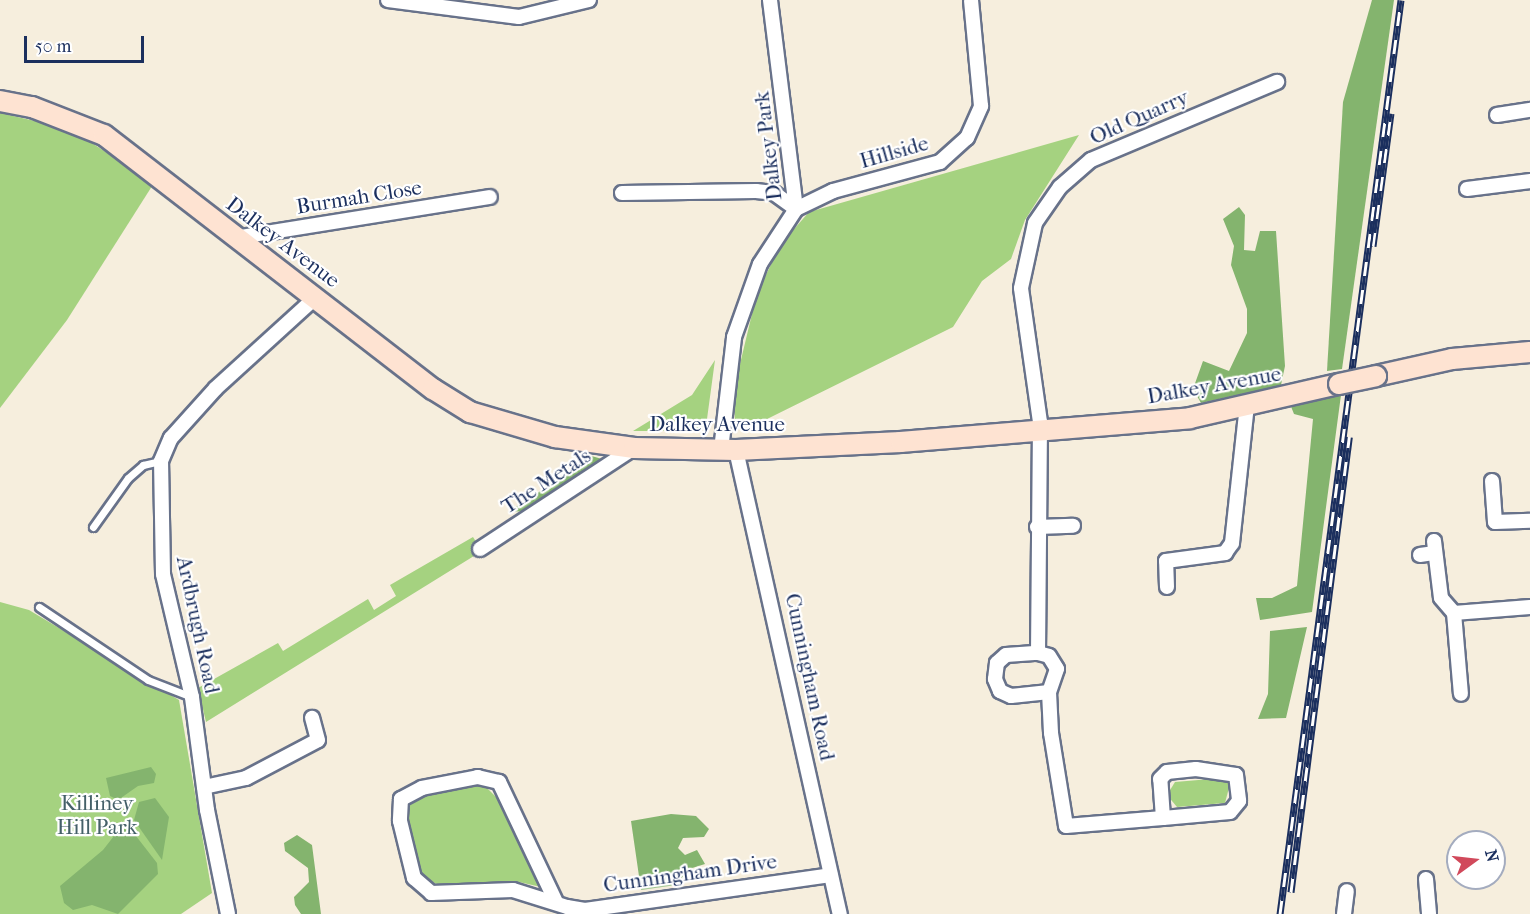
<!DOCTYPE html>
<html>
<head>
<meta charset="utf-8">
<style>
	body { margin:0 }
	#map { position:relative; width:1530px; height:914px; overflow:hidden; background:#f6eedd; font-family:"IM FELL French Canon",serif }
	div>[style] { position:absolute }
	.green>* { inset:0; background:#a5d280 }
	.forest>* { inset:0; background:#84b46e }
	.roads { filter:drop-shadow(2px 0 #68728a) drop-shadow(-2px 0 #68728a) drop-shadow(0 2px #68728a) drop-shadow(0 -2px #68728a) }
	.lane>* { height:7px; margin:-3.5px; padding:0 3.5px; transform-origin:3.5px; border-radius:3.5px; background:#fff }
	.street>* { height:14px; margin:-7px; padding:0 7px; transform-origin:7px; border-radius:7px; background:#fff }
	.secondary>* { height:20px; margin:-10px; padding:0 10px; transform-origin:10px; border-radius:10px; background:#fee3d2 }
	.rail>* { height:7px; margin-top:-3.5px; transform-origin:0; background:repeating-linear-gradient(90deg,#fff 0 14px,#1b2f5e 0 28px); box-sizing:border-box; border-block:2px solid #1b2f5e }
	.bridges { filter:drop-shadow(2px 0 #68728a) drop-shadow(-2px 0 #68728a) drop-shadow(0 2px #68728a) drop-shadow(0 -2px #68728a) }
	.secondary-bridge>* { height:20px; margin:-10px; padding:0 10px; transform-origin:10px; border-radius:10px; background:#fee3d2 }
	span { translate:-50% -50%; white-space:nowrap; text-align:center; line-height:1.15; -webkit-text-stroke:4.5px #fff; paint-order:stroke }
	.street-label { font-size:21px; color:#1b2f5e }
	.park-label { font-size:21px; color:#446068 }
	.north { position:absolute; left:1446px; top:830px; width:60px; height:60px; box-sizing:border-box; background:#fff; border:2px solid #a4acbf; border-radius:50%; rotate:75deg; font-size:16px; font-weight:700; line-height:24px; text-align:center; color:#1b2f5e }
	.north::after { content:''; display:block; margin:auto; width:21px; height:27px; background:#d1495b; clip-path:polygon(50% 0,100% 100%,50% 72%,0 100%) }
	.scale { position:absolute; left:24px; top:36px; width:120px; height:27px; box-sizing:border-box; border:3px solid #1b2f5e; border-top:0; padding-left:8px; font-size:18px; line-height:21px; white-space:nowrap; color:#1b2f5e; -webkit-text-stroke:4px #fff; paint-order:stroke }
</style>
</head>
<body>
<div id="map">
	<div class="green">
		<i style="clip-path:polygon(0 113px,70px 129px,154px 183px,67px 320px,0 408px)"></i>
		<i style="clip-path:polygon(1079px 135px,1025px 220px,1011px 259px,982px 281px,953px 327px,761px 422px,735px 427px,734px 389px,757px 293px,781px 244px,809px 212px)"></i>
		<i style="clip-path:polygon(715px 360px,707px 419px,700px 431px,633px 431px,692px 395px)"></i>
		<i style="clip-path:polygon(473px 537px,482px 551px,206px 722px,198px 688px,278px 643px,283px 651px,368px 599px,374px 610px,396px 596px,390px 585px)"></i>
		<i style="clip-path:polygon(0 602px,29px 610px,179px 700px,212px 893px,181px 914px,0 914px)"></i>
		<i style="clip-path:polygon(1222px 778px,1230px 784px,1225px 803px,1177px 807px,1167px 795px,1175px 782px)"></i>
		<i style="clip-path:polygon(483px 784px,503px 804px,541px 887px,519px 882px,439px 885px,422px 877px,404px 812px,409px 799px)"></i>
	</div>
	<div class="forest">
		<i style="clip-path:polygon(1372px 0,1394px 0,1342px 369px,1327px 371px,1343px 102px)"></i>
		<i style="clip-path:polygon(1239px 207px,1245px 215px,1244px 250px,1255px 251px,1260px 231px,1276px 231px,1285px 366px,1281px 385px,1201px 403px,1193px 389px,1203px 361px,1229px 371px,1247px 333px,1247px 309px,1231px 265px,1234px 246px,1223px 219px)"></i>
		<i style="clip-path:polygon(1341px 395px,1312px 612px,1260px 620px,1256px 598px,1272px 598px,1297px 586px,1313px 419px,1294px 414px,1290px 404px)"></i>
		<i style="clip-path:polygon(588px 455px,602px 459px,601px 466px,526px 511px,508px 512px,587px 461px)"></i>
		<i style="clip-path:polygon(1307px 627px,1286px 718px,1258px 719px,1268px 694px,1270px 631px)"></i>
		<i style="clip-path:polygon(151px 767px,156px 774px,154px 783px,138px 786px,118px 800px,110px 796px,106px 778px)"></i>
		<i style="clip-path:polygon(155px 798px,169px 817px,162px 860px,134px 820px,139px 802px)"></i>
		<i style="clip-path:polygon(671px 814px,696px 816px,709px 829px,704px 837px,683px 838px,678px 848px,685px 855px,697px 850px,705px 864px,689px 869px,676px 885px,641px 890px,631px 821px)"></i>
		<i style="clip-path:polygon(121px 827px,136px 836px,157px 863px,158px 874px,118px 914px,92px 905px,73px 910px,64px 903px,60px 886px,103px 850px)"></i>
		<i style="clip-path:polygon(297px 835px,312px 845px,321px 914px,301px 914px,295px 905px,294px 897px,309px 882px,308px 868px,285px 851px,284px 843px)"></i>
	</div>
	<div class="roads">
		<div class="lane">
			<i style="left:93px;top:527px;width:60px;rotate:-54.5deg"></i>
			<i style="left:128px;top:478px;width:20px;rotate:-41deg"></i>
			<i style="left:143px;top:465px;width:18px;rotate:-13deg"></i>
			<i style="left:39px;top:607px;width:131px;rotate:33.8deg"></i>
			<i style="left:148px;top:680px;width:47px;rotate:21.1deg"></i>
		</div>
		<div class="street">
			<i style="left:388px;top:0;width:132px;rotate:7.4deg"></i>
			<i style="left:519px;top:17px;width:72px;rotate:-13.7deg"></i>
			<i style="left:1497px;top:115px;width:33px;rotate:-9deg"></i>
			<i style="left:1467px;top:189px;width:64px;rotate:-7.2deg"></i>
			<i style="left:622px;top:193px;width:134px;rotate:-0.9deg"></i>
			<i style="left:756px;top:191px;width:18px;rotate:6deg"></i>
			<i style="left:774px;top:193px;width:27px;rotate:36deg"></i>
			<i style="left:796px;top:209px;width:41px;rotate:-25.9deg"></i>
			<i style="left:833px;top:191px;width:111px;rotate:-15.2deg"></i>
			<i style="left:940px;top:162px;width:36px;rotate:-42deg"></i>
			<i style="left:967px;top:138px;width:35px;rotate:-66deg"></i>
			<i style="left:981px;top:106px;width:106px;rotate:-95.4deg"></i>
			<i style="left:234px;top:238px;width:259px;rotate:-9.1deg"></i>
			<i style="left:721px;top:450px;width:114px;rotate:-83.4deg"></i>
			<i style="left:734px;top:337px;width:77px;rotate:-70.4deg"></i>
			<i style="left:760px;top:264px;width:66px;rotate:-56.8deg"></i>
			<i style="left:796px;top:209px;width:211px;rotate:-97.1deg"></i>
			<i style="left:736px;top:450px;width:476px;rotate:77.4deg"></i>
			<i style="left:1492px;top:481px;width:41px;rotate:85.8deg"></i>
			<i style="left:1495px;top:522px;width:35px;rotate:-2deg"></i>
			<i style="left:1037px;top:527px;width:36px;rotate:-2deg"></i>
			<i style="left:1434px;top:541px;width:57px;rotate:83deg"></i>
			<i style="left:1441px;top:598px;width:20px;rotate:49deg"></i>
			<i style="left:1454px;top:613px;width:76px;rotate:-4.5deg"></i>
			<i style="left:480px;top:549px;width:184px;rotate:-33.3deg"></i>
			<i style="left:1420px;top:555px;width:15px;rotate:-8deg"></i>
			<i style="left:1167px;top:587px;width:26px;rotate:-92deg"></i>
			<i style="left:1166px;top:561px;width:60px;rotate:-7.7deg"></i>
			<i style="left:1225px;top:553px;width:12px;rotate:-55deg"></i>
			<i style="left:1232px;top:543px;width:138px;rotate:-83.8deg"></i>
			<i style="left:1454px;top:613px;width:81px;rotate:85.1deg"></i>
			<i style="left:1038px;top:653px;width:231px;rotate:-89.5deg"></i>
			<i style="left:1040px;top:422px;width:135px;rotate:-98.1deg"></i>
			<i style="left:1021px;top:288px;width:66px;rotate:-77.8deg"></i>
			<i style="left:1035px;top:223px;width:44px;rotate:-55.2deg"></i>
			<i style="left:1060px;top:187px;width:41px;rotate:-41.1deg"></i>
			<i style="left:1091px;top:160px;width:202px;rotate:-22.8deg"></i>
			<i style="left:1049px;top:692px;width:38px;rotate:174deg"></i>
			<i style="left:1011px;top:696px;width:12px;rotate:-156deg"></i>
			<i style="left:1000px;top:691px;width:13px;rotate:-113deg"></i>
			<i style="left:995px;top:679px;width:16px;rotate:-83deg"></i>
			<i style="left:997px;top:663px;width:12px;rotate:-42deg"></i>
			<i style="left:1006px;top:655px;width:32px;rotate:-4deg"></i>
			<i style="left:1038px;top:653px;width:11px;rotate:15deg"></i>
			<i style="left:1049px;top:656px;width:15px;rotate:58deg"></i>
			<i style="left:1057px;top:669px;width:24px;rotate:109deg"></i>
			<i style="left:1049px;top:692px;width:41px;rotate:87.2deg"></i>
			<i style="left:1051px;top:733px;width:94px;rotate:80.8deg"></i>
			<i style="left:1066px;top:826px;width:97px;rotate:-4.7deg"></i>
			<i style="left:1196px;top:769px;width:40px;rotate:8.5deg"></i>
			<i style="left:1236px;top:775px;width:26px;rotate:83deg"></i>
			<i style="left:1239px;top:801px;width:14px;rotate:129deg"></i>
			<i style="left:1230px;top:812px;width:67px;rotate:174.9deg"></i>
			<i style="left:1163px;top:818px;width:39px;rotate:-94deg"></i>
			<i style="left:1160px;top:779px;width:10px;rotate:-45deg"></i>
			<i style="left:1167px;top:772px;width:29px;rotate:-6deg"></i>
			<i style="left:204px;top:787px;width:43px;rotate:-12.1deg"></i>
			<i style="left:246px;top:778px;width:81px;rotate:-27.8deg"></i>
			<i style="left:318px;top:740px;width:23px;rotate:-105deg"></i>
			<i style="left:1426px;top:879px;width:35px;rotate:85deg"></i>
			<i style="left:556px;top:902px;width:133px;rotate:-115.4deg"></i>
			<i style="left:499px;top:782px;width:22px;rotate:-167deg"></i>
			<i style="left:478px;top:777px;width:57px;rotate:168.9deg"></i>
			<i style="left:422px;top:788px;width:24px;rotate:152deg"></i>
			<i style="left:401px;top:799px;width:22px;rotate:93deg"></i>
			<i style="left:400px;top:821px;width:59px;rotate:76.2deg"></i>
			<i style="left:414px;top:878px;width:23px;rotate:41deg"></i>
			<i style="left:431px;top:893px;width:82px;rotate:-2.1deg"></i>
			<i style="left:513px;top:890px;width:57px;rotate:17.5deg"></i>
			<i style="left:567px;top:907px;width:18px;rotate:9deg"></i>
			<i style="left:585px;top:910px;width:248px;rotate:-8.1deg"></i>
			<i style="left:228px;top:914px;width:106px;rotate:-101.4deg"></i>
			<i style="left:207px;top:810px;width:114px;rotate:-97.6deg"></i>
			<i style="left:192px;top:697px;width:126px;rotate:-103.3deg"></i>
			<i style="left:163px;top:574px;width:113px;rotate:-91deg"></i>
			<i style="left:161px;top:461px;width:25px;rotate:-67deg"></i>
			<i style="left:171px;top:438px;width:67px;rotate:-48deg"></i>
			<i style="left:216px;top:388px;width:134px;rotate:-42.3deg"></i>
			<i style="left:1344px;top:914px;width:23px;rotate:-83deg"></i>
		</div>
		<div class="secondary">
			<i style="left:0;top:101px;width:33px;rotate:11deg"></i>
			<i style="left:32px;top:107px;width:77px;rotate:21.3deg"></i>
			<i style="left:104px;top:135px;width:416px;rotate:37.7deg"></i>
			<i style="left:433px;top:389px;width:44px;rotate:31.9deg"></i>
			<i style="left:470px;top:412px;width:89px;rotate:16.4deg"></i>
			<i style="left:555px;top:437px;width:80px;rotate:7.9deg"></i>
			<i style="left:634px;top:448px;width:102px;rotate:1.1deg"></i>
			<i style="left:736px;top:450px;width:165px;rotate:-2.8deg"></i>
			<i style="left:901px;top:442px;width:290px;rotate:-4.7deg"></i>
			<i style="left:1190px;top:418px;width:153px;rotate:-12.9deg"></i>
			<i style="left:1376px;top:376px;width:78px;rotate:-12.6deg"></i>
			<i style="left:1452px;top:359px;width:78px;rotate:-5.1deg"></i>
		</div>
	</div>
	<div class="rail">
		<i style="left:1373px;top:246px;width:134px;rotate:-82.3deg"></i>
		<i style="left:1291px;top:892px;width:459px;rotate:-82.7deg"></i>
		<i style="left:1280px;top:914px;width:922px;rotate:-82.46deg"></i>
	</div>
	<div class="bridges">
		<div class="secondary-bridge">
			<i style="left:1339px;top:384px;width:38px;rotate:-12deg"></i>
		</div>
	</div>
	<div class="street-label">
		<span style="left:1139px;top:117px;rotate:-24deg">Old Quarry</span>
		<span style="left:768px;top:146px;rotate:-97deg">Dalkey Park</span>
		<span style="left:894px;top:152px;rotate:-16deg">Hillside</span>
		<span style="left:359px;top:197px;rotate:-9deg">Burmah Close</span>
		<span style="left:283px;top:242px;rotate:37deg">Dalkey Avenue</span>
		<span style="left:1214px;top:385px;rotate:-10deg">Dalkey Avenue</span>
		<span style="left:717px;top:424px">Dalkey Avenue</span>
		<span style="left:546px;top:481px;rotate:-33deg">The Metals</span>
		<span style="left:198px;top:625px;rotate:78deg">Ardbrugh Road</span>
		<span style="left:810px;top:677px;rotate:78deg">Cunningham Road</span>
		<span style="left:690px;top:873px;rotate:-8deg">Cunningham Drive</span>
	</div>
	<div class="park-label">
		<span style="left:97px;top:815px">Killiney<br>Hill Park</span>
	</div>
	<div class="north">N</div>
	<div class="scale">50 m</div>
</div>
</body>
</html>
